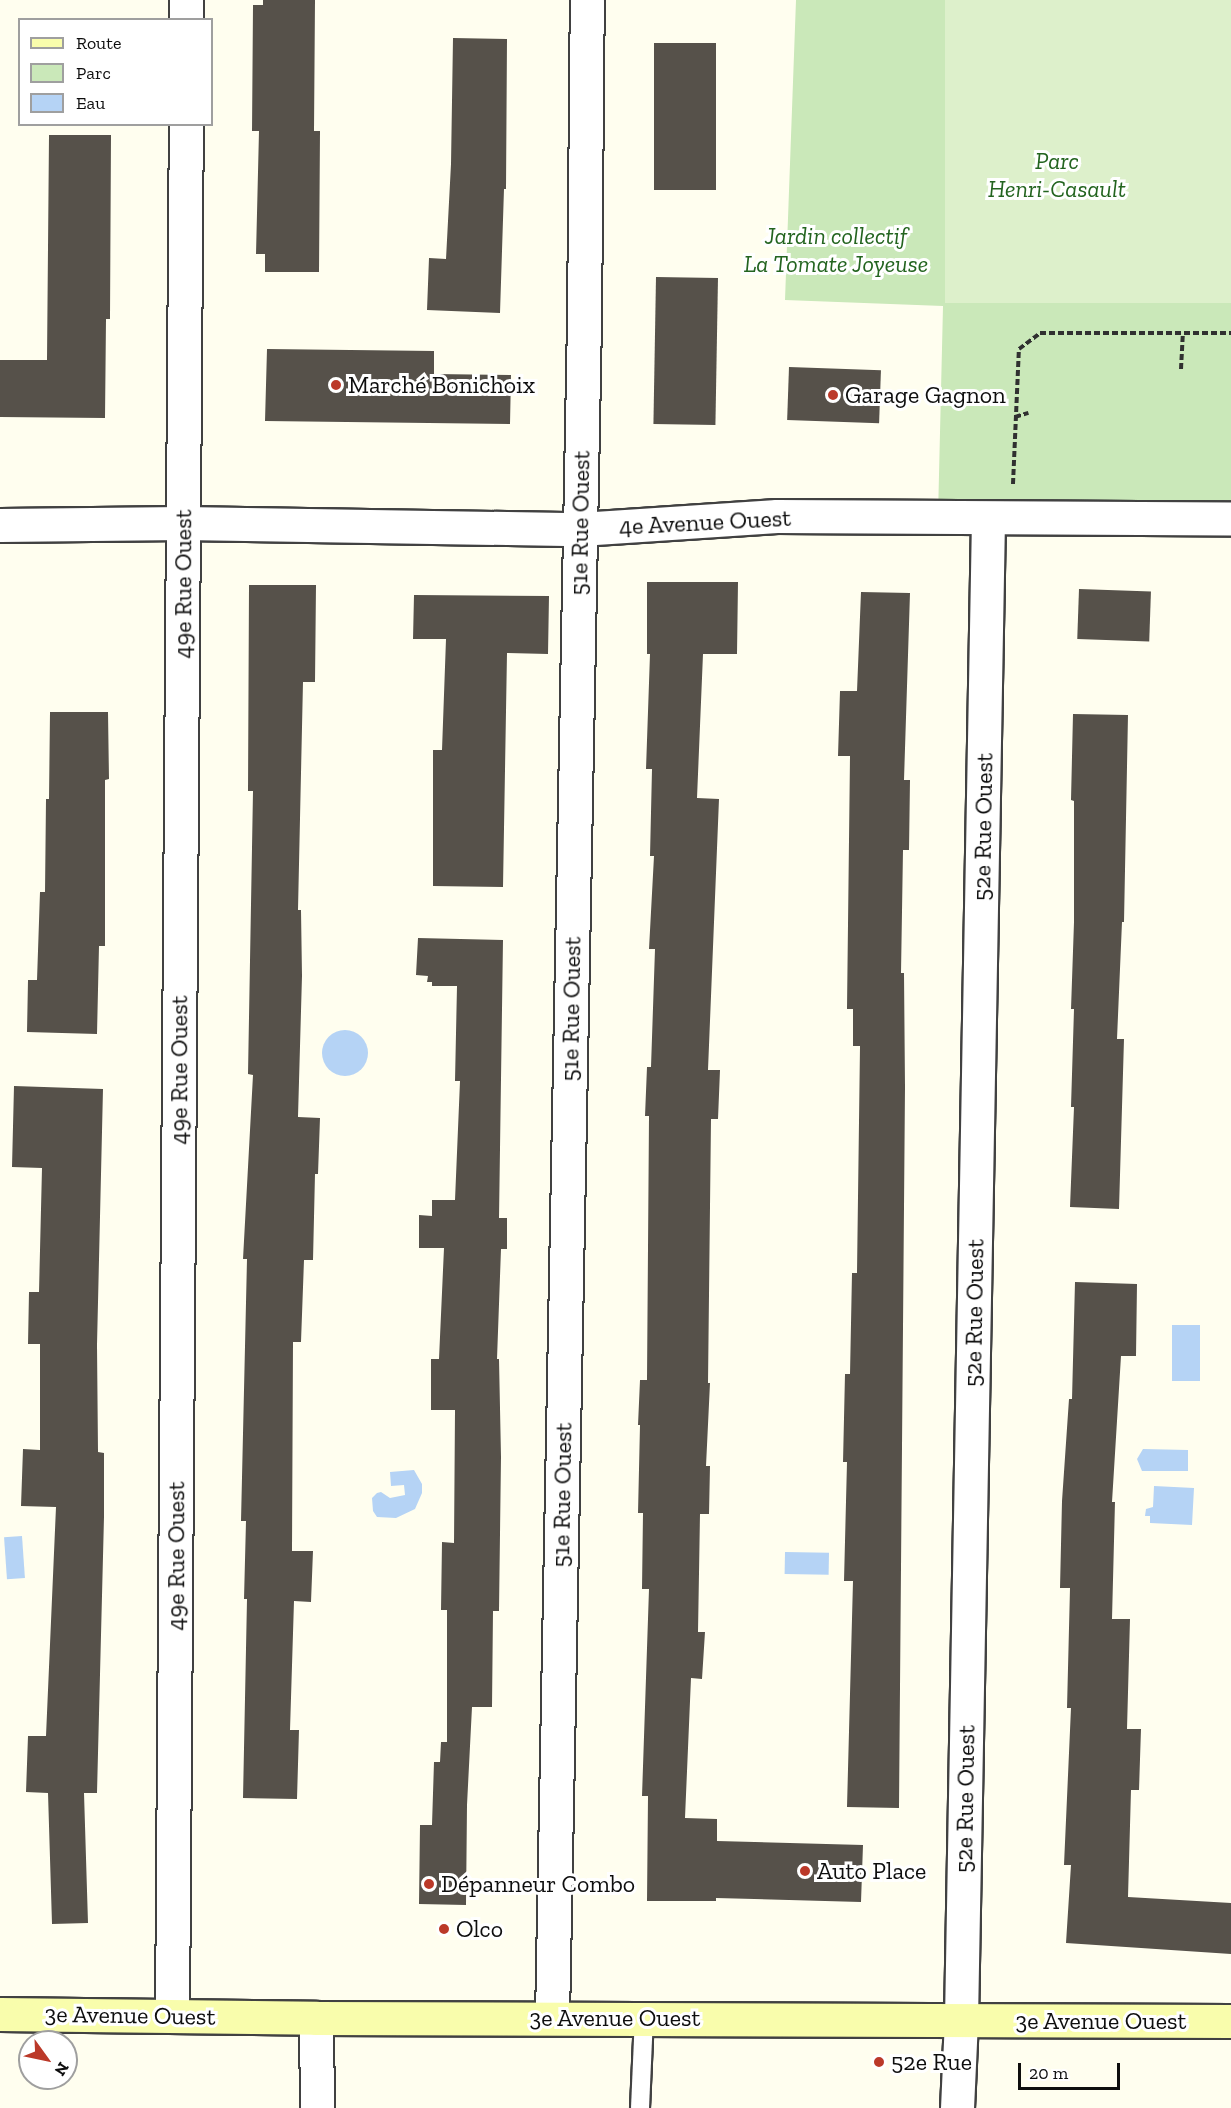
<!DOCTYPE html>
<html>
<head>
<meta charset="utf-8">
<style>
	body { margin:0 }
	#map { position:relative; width:1231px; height:2108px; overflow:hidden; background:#fffeef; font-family:"Zilla Slab",serif }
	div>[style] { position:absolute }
	.green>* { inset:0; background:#cae8b9 }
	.pitch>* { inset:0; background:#ddf0cb; transform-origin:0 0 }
	.water>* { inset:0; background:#b5d3f5; transform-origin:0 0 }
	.round { border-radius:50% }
	.building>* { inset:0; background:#56514a; transform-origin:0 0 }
	.path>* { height:4px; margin-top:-2px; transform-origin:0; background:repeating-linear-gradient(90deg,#303030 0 6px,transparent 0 9px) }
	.roads { filter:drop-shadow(2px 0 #414141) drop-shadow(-2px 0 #414141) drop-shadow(0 2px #414141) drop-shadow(0 -2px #414141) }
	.lane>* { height:18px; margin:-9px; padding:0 9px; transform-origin:9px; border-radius:9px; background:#fff }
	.street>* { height:33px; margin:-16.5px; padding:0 16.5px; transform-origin:16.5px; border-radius:16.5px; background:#fff }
	.secondary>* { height:33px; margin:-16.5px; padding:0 16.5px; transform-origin:16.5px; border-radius:16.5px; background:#f9fdac }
	.dots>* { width:16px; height:16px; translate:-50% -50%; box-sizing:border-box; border:3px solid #fff; border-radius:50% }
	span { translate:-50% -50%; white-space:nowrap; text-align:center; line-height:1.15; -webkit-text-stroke:6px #fff; paint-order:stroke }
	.park-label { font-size:24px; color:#23641f; font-style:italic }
	.poi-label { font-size:24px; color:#0e0e0e }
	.left { translate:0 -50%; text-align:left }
	.street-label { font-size:24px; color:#0e0e0e }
	.legend { position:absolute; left:18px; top:18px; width:195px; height:108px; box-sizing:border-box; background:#fff; border:2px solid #9f9f9f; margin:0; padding:8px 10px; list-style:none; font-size:18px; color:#0e0e0e }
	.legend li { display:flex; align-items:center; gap:12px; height:30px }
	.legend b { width:30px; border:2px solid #9f9f9f }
	.north { position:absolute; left:18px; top:2030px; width:60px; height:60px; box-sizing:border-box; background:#fff; border:2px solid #9f9f9f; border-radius:50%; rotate:123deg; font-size:16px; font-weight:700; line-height:24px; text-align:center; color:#0e0e0e }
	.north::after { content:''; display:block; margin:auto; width:21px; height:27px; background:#bb3929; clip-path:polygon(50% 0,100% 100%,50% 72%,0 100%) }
	.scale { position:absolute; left:1018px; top:2063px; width:102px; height:27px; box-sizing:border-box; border:3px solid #0e0e0e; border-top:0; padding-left:8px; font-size:18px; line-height:21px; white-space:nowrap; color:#0e0e0e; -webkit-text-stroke:4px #fff; paint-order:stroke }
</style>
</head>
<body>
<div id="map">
	<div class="green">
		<i style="clip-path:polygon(796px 0,1231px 0,1231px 518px,938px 517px,943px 306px,785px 300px)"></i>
	</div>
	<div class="pitch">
		<i style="left:945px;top:0;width:286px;height:303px"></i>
	</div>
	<div class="water">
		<i class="round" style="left:322px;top:1030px;width:46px;height:46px"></i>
		<i style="left:1172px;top:1325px;width:28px;height:56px"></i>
		<i style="clip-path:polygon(1143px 1449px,1188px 1450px,1188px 1471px,1142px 1471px,1137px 1459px)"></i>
		<i style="clip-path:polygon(414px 1470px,422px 1484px,422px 1493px,415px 1509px,396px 1518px,377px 1517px,373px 1511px,372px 1498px,377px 1493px,381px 1492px,390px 1498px,405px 1495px,404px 1485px,391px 1486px,390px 1472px)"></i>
		<i style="clip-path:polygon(1154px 1486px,1194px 1488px,1192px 1525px,1150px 1523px,1150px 1516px,1145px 1516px,1146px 1509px,1153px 1507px)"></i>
		<i style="left:22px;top:1536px;width:42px;height:18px;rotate:86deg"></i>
		<i style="left:785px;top:1552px;width:44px;height:22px;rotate:1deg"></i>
	</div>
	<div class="building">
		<i style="clip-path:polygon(263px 0,315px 0,314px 131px,320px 131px,319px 272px,265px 272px,265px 254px,256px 254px,259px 131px,252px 131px,253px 5px,263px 5px)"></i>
		<i style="clip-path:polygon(453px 38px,507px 39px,506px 189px,504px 189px,500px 313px,427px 310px,429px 258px,446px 259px,451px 164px)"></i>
		<i style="left:654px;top:43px;width:62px;height:147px"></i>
		<i style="clip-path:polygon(49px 135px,111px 135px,110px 319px,106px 319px,105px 418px,0 417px,0 360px,47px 360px)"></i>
		<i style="left:656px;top:277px;width:62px;height:147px;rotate:1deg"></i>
		<i style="clip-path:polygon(267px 349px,434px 351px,434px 374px,511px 375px,510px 424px,265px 421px)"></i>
		<i style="left:789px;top:367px;width:92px;height:53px;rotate:2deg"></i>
		<i style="clip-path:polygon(647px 582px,738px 582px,737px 654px,703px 654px,697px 798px,719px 799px,708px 1070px,720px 1070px,718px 1119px,711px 1119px,708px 1383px,710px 1383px,706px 1466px,710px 1466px,709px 1514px,700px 1514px,698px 1632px,705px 1632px,702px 1679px,691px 1678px,685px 1818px,717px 1819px,717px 1841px,863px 1845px,861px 1902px,716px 1898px,716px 1901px,647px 1901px,648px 1796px,642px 1796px,649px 1589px,642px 1589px,643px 1513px,638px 1513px,640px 1425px,638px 1425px,640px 1380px,647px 1380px,649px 1116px,645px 1116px,647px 1067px,651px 1067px,655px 949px,649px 949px,654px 856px,650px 856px,652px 769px,646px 769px,650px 654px,647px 654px)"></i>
		<i style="clip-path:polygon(249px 585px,316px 585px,315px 682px,303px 682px,298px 910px,301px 910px,302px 976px,298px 1117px,320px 1118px,318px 1174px,315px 1174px,313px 1260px,304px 1260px,301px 1342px,293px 1342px,292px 1551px,313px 1551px,311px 1602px,294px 1601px,290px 1730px,299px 1730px,297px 1799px,243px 1798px,247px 1599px,244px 1599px,246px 1521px,241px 1521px,247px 1259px,243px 1259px,253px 1075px,248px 1074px,253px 791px,248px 791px)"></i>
		<i style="left:1079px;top:589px;width:72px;height:50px;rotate:2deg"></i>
		<i style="clip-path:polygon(861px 592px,910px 593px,904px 780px,910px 780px,909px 850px,903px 850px,901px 973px,904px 973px,905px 1087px,899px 1808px,847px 1807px,853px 1581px,844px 1581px,847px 1462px,843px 1462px,845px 1374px,850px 1374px,852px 1273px,857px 1273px,860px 1046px,853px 1046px,853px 1009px,847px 1009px,850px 756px,838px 756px,840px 691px,857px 691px)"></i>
		<i style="clip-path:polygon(414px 595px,549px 596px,548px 654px,507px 653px,503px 887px,433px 886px,433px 750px,442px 750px,446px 639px,413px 639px)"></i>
		<i style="clip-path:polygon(50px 712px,108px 712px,109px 779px,105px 780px,105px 946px,99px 946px,97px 1034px,27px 1032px,28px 980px,37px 980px,40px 892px,45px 892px,46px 799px,49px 799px)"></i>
		<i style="clip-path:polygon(1073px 714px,1128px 715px,1124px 922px,1122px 922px,1117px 1039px,1124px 1039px,1119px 1209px,1070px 1207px,1074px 1107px,1071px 1107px,1074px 1009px,1071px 1009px,1074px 922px,1074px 801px,1071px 800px)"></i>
		<i style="clip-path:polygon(418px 938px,503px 940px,499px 1218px,507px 1218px,507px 1249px,501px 1249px,497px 1359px,499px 1359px,501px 1457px,499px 1611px,493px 1611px,492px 1707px,472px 1707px,467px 1805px,466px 1905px,419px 1904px,420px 1825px,432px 1825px,434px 1762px,440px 1762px,441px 1742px,447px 1742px,447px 1610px,441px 1610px,442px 1542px,454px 1543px,455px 1410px,431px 1410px,431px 1359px,439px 1359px,444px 1248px,419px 1248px,419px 1215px,432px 1216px,432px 1200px,455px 1200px,460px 1081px,455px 1081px,457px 986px,432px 986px,432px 982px,427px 982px,428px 976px,416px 975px)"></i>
		<i style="clip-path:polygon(14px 1086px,103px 1089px,97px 1345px,98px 1452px,104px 1453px,104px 1517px,97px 1793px,84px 1793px,88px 1923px,52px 1924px,48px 1793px,26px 1792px,28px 1736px,46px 1736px,56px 1507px,21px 1506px,23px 1449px,40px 1450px,40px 1344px,28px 1344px,29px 1292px,39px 1292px,42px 1168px,12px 1167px)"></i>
		<i style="clip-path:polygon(1075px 1282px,1137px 1284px,1136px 1356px,1121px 1356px,1112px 1502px,1115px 1502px,1112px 1619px,1130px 1619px,1127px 1729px,1141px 1729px,1139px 1790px,1131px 1790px,1128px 1897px,1231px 1903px,1231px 1954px,1066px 1943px,1071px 1865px,1064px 1865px,1071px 1708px,1067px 1708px,1070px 1588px,1060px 1588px,1062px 1501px,1069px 1399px,1072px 1399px)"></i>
	</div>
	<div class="path">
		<i style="left:1181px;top:369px;width:36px;rotate:-87deg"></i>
		<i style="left:1015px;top:417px;width:14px;rotate:-17deg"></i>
		<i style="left:1013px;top:484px;width:135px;rotate:-87.5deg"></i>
		<i style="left:1019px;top:349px;width:26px;rotate:-37deg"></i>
		<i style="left:1040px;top:333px;width:191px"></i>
	</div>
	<div class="roads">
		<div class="lane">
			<i style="left:640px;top:2108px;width:90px;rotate:-87.5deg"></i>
		</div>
		<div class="street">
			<i style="left:186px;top:0;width:20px;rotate:90deg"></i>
			<i style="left:0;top:525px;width:183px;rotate:-0.6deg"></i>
			<i style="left:183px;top:523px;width:397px;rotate:0.9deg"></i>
			<i style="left:580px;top:529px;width:197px;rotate:-3.8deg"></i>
			<i style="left:777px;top:516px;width:454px;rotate:0.3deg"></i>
			<i style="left:172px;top:2015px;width:1891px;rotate:-89.58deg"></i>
			<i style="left:316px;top:2018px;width:90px;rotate:89.4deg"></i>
			<i style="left:552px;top:2018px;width:1696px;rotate:-88.92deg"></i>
			<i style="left:584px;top:322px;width:322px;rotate:-89.5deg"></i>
			<i style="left:957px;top:2108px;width:88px;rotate:-87.4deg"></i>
			<i style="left:961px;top:2020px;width:1502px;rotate:-88.97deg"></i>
		</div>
		<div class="secondary">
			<i style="left:0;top:2014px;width:316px;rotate:0.7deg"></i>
			<i style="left:316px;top:2018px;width:915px;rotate:0.19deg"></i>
		</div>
	</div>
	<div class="dots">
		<i style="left:336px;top:385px;background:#bb3929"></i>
		<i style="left:833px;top:395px;background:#bb3929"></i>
		<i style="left:805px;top:1871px;background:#bb3929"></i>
		<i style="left:429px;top:1884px;background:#bb3929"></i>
		<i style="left:444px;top:1929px;background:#bb3929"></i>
		<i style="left:879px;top:2062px;background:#bb3929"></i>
	</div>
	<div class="park-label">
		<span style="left:1057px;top:175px">Parc<br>Henri-Casault</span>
		<span style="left:836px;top:250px">Jardin collectif<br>La Tomate Joyeuse</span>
	</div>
	<div class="poi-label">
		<span class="left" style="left:348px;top:385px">Marché Bonichoix</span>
		<span class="left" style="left:845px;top:395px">Garage Gagnon</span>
		<span class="left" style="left:817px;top:1871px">Auto Place</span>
		<span class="left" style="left:441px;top:1884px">Dépanneur Combo</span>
		<span class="left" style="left:456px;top:1929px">Olco</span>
		<span class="left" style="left:891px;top:2062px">52e Rue</span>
	</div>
	<div class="street-label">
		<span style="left:705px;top:522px;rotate:-3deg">4e Avenue Ouest</span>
		<span style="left:580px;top:523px;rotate:-89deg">51e Rue Ouest</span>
		<span style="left:183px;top:584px;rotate:-90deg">49e Rue Ouest</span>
		<span style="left:983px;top:827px;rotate:-89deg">52e Rue Ouest</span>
		<span style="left:571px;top:1009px;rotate:-89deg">51e Rue Ouest</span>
		<span style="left:179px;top:1070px;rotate:-90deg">49e Rue Ouest</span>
		<span style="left:974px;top:1313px;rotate:-89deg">52e Rue Ouest</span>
		<span style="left:562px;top:1495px;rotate:-89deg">51e Rue Ouest</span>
		<span style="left:176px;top:1556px;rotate:-90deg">49e Rue Ouest</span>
		<span style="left:965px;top:1799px;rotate:-89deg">52e Rue Ouest</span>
		<span style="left:130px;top:2015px;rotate:1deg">3e Avenue Ouest</span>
		<span style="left:615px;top:2018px">3e Avenue Ouest</span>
		<span style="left:1101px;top:2021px">3e Avenue Ouest</span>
	</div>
	<ul class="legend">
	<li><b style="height:8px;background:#f9fdac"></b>Route</li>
	<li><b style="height:16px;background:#cae8b9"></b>Parc</li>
	<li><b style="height:16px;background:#b5d3f5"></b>Eau</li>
	</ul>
	<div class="north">N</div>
	<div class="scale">20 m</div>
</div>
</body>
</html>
